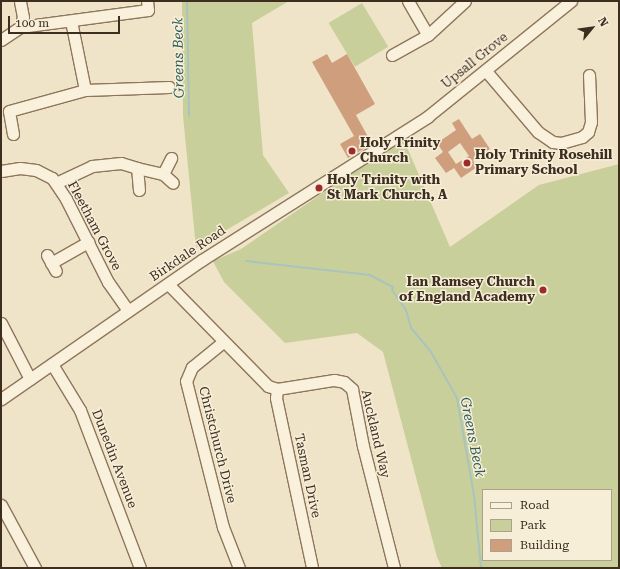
<!DOCTYPE html>
<html>
<head>
<meta charset="utf-8">
<style>
	body { margin:0 }
	#map { position:relative; width:620px; height:569px; overflow:hidden; background:#f0e4c8; font-family:"Roboto Serif",serif }
	div>[style] { position:absolute }
	.green>* { inset:0; background:#c9cf9b; transform-origin:0 0 }
	.stream>* { height:2px; margin:-1px; padding:0 1px; transform-origin:1px; border-radius:1px; background:#a9c4bc }
	.building>* { inset:0; background:#cf9f7d }
	.roads { filter:drop-shadow(1px 0 #8d765c) drop-shadow(-1px 0 #8d765c) drop-shadow(0 1px #8d765c) drop-shadow(0 -1px #8d765c) }
	.minor>* { height:11px; margin:-5.5px; padding:0 5.5px; transform-origin:5.5px; border-radius:5.5px; background:#faf1dc }
	.dots>* { width:11px; height:11px; translate:-50% -50%; box-sizing:border-box; border:2px solid #f7eed8; border-radius:50% }
	span { translate:-50% -50%; white-space:nowrap; text-align:center; line-height:1.15; -webkit-text-stroke:3px #f7eed8; paint-order:stroke }
	.street-label { font-size:13px; color:#3d2e20 }
	.poi-label { font-size:13px; color:#3d2e20; font-weight:700 }
	.left { translate:0 -50%; text-align:left }
	.right { translate:-100% -50%; text-align:right }
	.water-label { font-size:14px; color:#2f5d5a; font-style:italic }
	.frame { position:absolute; inset:0; border:2px solid #3d2e20; pointer-events:none }
	.legend { position:absolute; left:482px; top:489px; width:130px; height:72px; box-sizing:border-box; background:#f7eed8; border:1px solid #ada18e; margin:0; padding:5px 7px; list-style:none; font-size:12px; color:#3d2e20 }
	.legend li { display:flex; align-items:center; gap:8px; height:20px }
	.legend b { width:20px; border:1px solid #ada18e }
	.north { position:absolute; left:572px; top:8px; width:40px; height:40px; -webkit-text-stroke:3px #f7eed8; paint-order:stroke; rotate:61deg; font-size:11px; font-weight:700; line-height:16px; text-align:center; color:#3d2e20 }
	.north::after { content:''; display:block; margin:auto; width:14px; height:18px; background:#3d2e20; clip-path:polygon(50% 0,100% 100%,50% 72%,0 100%) }
	.scale { position:absolute; left:8px; top:16px; width:112px; height:18px; box-sizing:border-box; border:2px solid #3d2e20; border-top:0; padding-left:5px; font-size:12px; line-height:14px; white-space:nowrap; color:#3d2e20; -webkit-text-stroke:3px #f7eed8; paint-order:stroke }
</style>
</head>
<body>
<div id="map">
	<div class="green">
		<i style="clip-path:polygon(182px 1px,289px 1px,252px 23px,263px 155px,289px 193px,196px 248px,183px 116px)"></i>
		<i style="left:362px;top:3px;width:51px;height:39px;rotate:59deg"></i>
		<i style="clip-path:polygon(evenodd,403px 138px,450px 247px,539px 185px,619px 164px,619px 568px,442px 568px,437px 557px,383px 352px,357px 333px,285px 343px,224px 282px,216px 267px,213px 261px,241px 249px,403px 138px,483px 490px,611px 490px,611px 560px,483px 560px,483px 490px)"></i>
	</div>
	<div class="stream">
		<i style="left:187px;top:1px;width:115px;rotate:89deg"></i>
		<i style="left:246px;top:261px;width:125px;rotate:6.4deg"></i>
		<i style="left:370px;top:275px;width:26px;rotate:28deg"></i>
		<i style="left:393px;top:287px;width:3px;rotate:108deg"></i>
		<i style="left:392px;top:290px;width:24px;rotate:55deg"></i>
		<i style="left:406px;top:310px;width:19px;rotate:74deg"></i>
		<i style="left:411px;top:328px;width:31px;rotate:50deg"></i>
		<i style="left:431px;top:352px;width:53px;rotate:60.5deg"></i>
		<i style="left:457px;top:398px;width:98px;rotate:80.1deg"></i>
		<i style="left:474px;top:495px;width:73px;rotate:84.5deg"></i>
	</div>
	<div class="building">
		<i style="clip-path:polygon(327px 54px,332px 63px,347px 54px,375px 104px,356px 115px,372px 144px,348px 158px,340px 144px,354px 136px,312px 62px)"></i>
		<i style="clip-path:polygon(evenodd,459px 119px,472px 139px,480px 134px,490px 149px,473px 160px,477px 167px,461px 178px,454px 168px,446px 173px,435px 158px,443px 152px,437px 143px,456px 130px,452px 123px,459px 119px,460px 143px,469px 156px,456px 164px,448px 152px,460px 143px)"></i>
	</div>
	<div class="roads">
		<div class="minor">
			<i style="left:408px;top:1px;width:39px;rotate:60deg"></i>
			<i style="left:71px;top:21px;width:70px;rotate:78.5deg"></i>
			<i style="left:85px;top:90px;width:84px;rotate:-2deg"></i>
			<i style="left:20px;top:27px;width:10px;rotate:-73deg"></i>
			<i style="left:23px;top:17px;width:16px;rotate:-101deg"></i>
			<i style="left:1px;top:40px;width:23px;rotate:-34deg"></i>
			<i style="left:20px;top:27px;width:129px;rotate:-7.6deg"></i>
			<i style="left:148px;top:10px;width:9px;rotate:-96deg"></i>
			<i style="left:392px;top:55px;width:41px;rotate:-29.1deg"></i>
			<i style="left:428px;top:35px;width:50px;rotate:-42.6deg"></i>
			<i style="left:486px;top:71px;width:80px;rotate:49.6deg"></i>
			<i style="left:538px;top:132px;width:18px;rotate:34deg"></i>
			<i style="left:553px;top:142px;width:8px;rotate:7deg"></i>
			<i style="left:561px;top:143px;width:22px;rotate:-16deg"></i>
			<i style="left:582px;top:137px;width:8px;rotate:-40deg"></i>
			<i style="left:588px;top:132px;width:10px;rotate:-73deg"></i>
			<i style="left:591px;top:122px;width:47px;rotate:-92.4deg"></i>
			<i style="left:13px;top:134px;width:23px;rotate:-100deg"></i>
			<i style="left:9px;top:111px;width:79px;rotate:-15.4deg"></i>
			<i style="left:1px;top:171px;width:19px;rotate:-9deg"></i>
			<i style="left:20px;top:168px;width:16px;rotate:7deg"></i>
			<i style="left:36px;top:170px;width:18px;rotate:27deg"></i>
			<i style="left:52px;top:178px;width:25px;rotate:56deg"></i>
			<i style="left:66px;top:199px;width:93px;rotate:63.2deg"></i>
			<i style="left:108px;top:282px;width:35px;rotate:55deg"></i>
			<i style="left:163px;top:174px;width:18px;rotate:-63deg"></i>
			<i style="left:56px;top:183px;width:40px;rotate:-25deg"></i>
			<i style="left:92px;top:166px;width:29px;rotate:-6deg"></i>
			<i style="left:121px;top:163px;width:17px;rotate:17deg"></i>
			<i style="left:139px;top:190px;width:22px;rotate:-95deg"></i>
			<i style="left:137px;top:168px;width:27px;rotate:13deg"></i>
			<i style="left:163px;top:174px;width:13px;rotate:42deg"></i>
			<i style="left:47px;top:255px;width:18px;rotate:61deg"></i>
			<i style="left:51px;top:263px;width:43px;rotate:-29.6deg"></i>
			<i style="left:168px;top:284px;width:143px;rotate:45.6deg"></i>
			<i style="left:268px;top:386px;width:9px;rotate:18deg"></i>
			<i style="left:277px;top:389px;width:58px;rotate:-9deg"></i>
			<i style="left:334px;top:380px;width:10px;rotate:11deg"></i>
			<i style="left:344px;top:382px;width:11px;rotate:41deg"></i>
			<i style="left:352px;top:389px;width:58px;rotate:79.1deg"></i>
			<i style="left:363px;top:446px;width:126px;rotate:75.7deg"></i>
			<i style="left:1px;top:323px;width:63px;rotate:62.6deg"></i>
			<i style="left:223px;top:342px;width:40px;rotate:141deg"></i>
			<i style="left:192px;top:367px;width:15px;rotate:113deg"></i>
			<i style="left:186px;top:381px;width:151px;rotate:75.8deg"></i>
			<i style="left:223px;top:527px;width:44px;rotate:68.7deg"></i>
			<i style="left:52px;top:364px;width:54px;rotate:58.7deg"></i>
			<i style="left:80px;top:410px;width:169px;rotate:69.2deg"></i>
			<i style="left:277px;top:389px;width:9px;rotate:96deg"></i>
			<i style="left:276px;top:398px;width:174px;rotate:78deg"></i>
			<i style="left:1px;top:399px;width:244px;rotate:-34.7deg"></i>
			<i style="left:202px;top:260px;width:267px;rotate:-32.4deg"></i>
			<i style="left:427px;top:117px;width:185px;rotate:-38.9deg"></i>
			<i style="left:1px;top:505px;width:72px;rotate:61.6deg"></i>
		</div>
	</div>
	<div class="dots">
		<i style="left:352px;top:151px;background:#9e2a2b"></i>
		<i style="left:467px;top:163px;background:#9e2a2b"></i>
		<i style="left:319px;top:188px;background:#9e2a2b"></i>
		<i style="left:543px;top:290px;background:#9e2a2b"></i>
	</div>
	<div class="street-label">
		<span style="left:475px;top:61px;rotate:-39deg">Upsall Grove</span>
		<span style="left:94px;top:226px;rotate:62deg">Fleetham Grove</span>
		<span style="left:188px;top:254px;rotate:-34deg">Birkdale Road</span>
		<span style="left:375px;top:434px;rotate:77deg">Auckland Way</span>
		<span style="left:217px;top:445px;rotate:76deg">Christchurch Drive</span>
		<span style="left:114px;top:459px;rotate:69deg">Dunedin Avenue</span>
		<span style="left:307px;top:476px;rotate:78deg">Tasman Drive</span>
	</div>
	<div class="poi-label">
		<span class="left" style="left:360px;top:151px">Holy Trinity<br>Church</span>
		<span class="left" style="left:475px;top:163px">Holy Trinity Rosehill<br>Primary School</span>
		<span class="left" style="left:327px;top:188px">Holy Trinity with<br>St Mark Church, A</span>
		<span class="right" style="left:535px;top:290px">Ian Ramsey Church<br>of England Academy</span>
	</div>
	<div class="water-label">
		<span style="left:178px;top:58px;rotate:-91deg">Greens Beck</span>
		<span style="left:473px;top:437px;rotate:79deg">Greens Beck</span>
	</div>
	<div class="frame"></div>
	<ul class="legend">
	<li><b style="height:5px;background:#faf1dc"></b>Road</li>
	<li><b style="height:11px;background:#c9cf9b"></b>Park</li>
	<li><b style="height:11px;background:#cf9f7d"></b>Building</li>
	</ul>
	<div class="north">N</div>
	<div class="scale">100 m</div>
</div>
</body>
</html>
